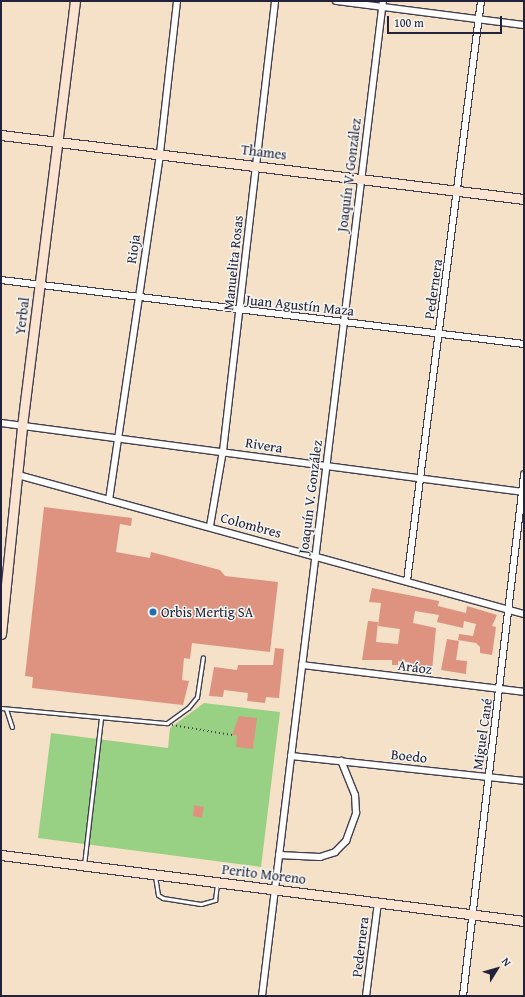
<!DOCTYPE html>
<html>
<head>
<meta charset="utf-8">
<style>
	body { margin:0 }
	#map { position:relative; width:525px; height:997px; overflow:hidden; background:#f4e1c8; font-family:"Gentium Book Plus",serif }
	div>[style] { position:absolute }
	.green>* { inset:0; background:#99d184 }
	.building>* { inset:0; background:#de9380 }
	.path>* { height:1.5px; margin-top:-0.75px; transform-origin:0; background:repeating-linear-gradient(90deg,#423f50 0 1px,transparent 0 4px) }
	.roads { filter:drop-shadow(1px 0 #423f50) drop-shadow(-1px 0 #423f50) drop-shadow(0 1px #423f50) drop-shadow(0 -1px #423f50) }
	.lane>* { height:3px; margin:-1.5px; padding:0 1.5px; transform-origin:1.5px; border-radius:1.5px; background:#fff }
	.street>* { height:6px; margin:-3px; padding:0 3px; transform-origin:3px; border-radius:3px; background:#fff }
	.secondary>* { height:9px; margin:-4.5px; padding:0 4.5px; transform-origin:4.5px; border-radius:4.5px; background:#fde4d1 }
	.dots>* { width:11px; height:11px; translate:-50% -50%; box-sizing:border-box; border:2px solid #f6f6f2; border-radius:50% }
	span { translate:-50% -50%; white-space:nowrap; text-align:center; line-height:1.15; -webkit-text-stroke:3px #f6f6f2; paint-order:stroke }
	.street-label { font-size:14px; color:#22223b }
	.poi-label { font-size:14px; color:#22223b }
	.left { translate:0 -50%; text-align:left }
	.frame { position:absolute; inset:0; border:2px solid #22223b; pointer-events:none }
	.north { position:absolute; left:477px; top:949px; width:40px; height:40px; -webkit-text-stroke:3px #f6f6f2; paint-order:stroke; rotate:53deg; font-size:11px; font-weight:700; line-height:16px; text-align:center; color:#22223b }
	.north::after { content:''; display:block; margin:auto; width:14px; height:18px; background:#22223b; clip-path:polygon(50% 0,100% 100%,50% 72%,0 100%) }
	.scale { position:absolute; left:387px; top:16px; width:115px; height:18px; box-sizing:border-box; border:2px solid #22223b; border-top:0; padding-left:5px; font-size:12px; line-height:14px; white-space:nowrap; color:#22223b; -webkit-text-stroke:3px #f6f6f2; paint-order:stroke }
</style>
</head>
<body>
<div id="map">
	<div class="green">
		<i style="clip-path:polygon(204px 703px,280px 712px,261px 867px,38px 838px,51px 733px,168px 748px,170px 728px)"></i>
	</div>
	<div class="building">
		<i style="clip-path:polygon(44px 507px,132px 518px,131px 526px,120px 524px,116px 552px,150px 558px,151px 552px,220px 570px,225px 576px,278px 582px,270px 652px,192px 643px,190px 659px,184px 658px,182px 680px,189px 681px,183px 705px,32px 688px,33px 677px,25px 676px)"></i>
		<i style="clip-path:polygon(372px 588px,439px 601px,438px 606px,466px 613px,467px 606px,497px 615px,492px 626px,496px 627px,492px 655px,480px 653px,480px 647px,476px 643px,458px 640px,459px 634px,473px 636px,476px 624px,464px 621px,463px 628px,437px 622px,439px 615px,415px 611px,413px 623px,436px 628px,432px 671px,408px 662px,398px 661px,398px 665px,392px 665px,392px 660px,362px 660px,368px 621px,378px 622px,376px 642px,398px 644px,400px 629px,378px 626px,381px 603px,369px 602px)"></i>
		<i style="clip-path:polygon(447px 639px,459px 641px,456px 660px,467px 661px,466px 674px,441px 670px)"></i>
		<i style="clip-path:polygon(275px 648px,284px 649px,279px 698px,266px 697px,265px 703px,247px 701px,248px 693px,224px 690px,223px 697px,209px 696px,214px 667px,237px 670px,238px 665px,273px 665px)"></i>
		<i style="clip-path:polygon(239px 716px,257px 718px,253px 749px,236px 747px,237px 735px,232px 735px)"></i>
		<i style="clip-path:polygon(194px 805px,204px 807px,202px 818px,193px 816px)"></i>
	</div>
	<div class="path">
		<i style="left:172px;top:725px;width:61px;rotate:9.5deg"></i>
	</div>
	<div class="roads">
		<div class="lane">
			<i style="left:1px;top:708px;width:167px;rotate:5.2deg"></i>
			<i style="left:167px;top:723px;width:26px;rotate:-36deg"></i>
			<i style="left:188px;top:708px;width:14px;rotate:-51deg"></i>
			<i style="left:197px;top:697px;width:40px;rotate:-81.5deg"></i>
			<i style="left:6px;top:709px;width:19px;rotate:72deg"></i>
			<i style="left:84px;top:865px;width:148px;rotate:-83.4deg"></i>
			<i style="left:155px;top:876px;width:19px;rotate:81deg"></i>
			<i style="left:158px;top:895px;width:6px;rotate:31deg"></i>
			<i style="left:163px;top:898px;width:38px;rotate:9deg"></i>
			<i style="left:201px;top:904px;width:15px;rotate:-16deg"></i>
			<i style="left:215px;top:900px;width:16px;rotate:-83deg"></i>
		</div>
		<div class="street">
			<i style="left:336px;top:1px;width:190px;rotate:7.3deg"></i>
			<i style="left:1px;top:280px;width:527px;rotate:6.98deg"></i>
			<i style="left:1px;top:423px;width:528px;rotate:7.52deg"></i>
			<i style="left:18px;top:475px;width:525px;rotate:15.36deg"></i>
			<i style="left:109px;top:500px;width:351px;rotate:-81.6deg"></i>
			<i style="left:160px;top:153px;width:153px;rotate:-83.6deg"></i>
			<i style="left:210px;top:526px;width:76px;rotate:-80.2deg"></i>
			<i style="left:223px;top:451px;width:453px;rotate:-83.4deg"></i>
			<i style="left:407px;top:581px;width:585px;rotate:-82.73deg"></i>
			<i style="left:302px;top:665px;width:224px;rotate:6.9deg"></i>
			<i style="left:291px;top:756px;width:234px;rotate:6.1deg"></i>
			<i style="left:279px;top:855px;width:41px;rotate:2.8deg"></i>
			<i style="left:320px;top:857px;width:16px;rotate:-18deg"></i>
			<i style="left:335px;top:852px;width:16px;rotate:-45deg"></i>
			<i style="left:346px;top:841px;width:30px;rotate:-70deg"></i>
			<i style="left:356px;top:813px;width:18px;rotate:-93deg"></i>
			<i style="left:355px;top:795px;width:37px;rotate:-112deg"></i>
			<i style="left:262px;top:996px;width:1002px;rotate:-83.07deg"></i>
			<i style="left:366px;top:996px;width:95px;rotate:-82.7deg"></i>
			<i style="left:463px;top:996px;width:525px;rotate:-83.32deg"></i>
		</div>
		<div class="secondary">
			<i style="left:1px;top:135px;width:527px;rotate:6.98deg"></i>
			<i style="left:1px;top:634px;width:209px;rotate:-84.2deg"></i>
			<i style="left:22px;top:426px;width:428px;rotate:-82.9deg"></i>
			<i style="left:1px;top:855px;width:527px;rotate:7.19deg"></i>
		</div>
	</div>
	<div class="dots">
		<i style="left:153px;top:612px;background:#1f6fb2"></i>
	</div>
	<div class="street-label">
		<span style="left:264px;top:152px;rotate:7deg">Thames</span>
		<span style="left:349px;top:175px;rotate:-83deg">Joaquín V. González</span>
		<span style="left:133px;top:249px;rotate:-82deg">Rioja</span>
		<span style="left:233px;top:263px;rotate:-84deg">Manuelita Rosas</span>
		<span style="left:433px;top:289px;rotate:-82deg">Pedernera</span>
		<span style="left:300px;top:305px;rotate:6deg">Juan Agustín Maza</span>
		<span style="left:22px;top:316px;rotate:-83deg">Yerbal</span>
		<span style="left:264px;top:445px;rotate:9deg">Rivera</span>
		<span style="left:310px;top:497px;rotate:-83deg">Joaquín V. González</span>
		<span style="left:251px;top:525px;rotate:15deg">Colombres</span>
		<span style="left:415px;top:667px;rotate:7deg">Aráoz</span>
		<span style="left:482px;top:734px;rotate:-82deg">Miguel Cané</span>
		<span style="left:409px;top:756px;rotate:6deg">Boedo</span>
		<span style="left:264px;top:874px;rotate:7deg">Perito Moreno</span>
		<span style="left:360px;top:947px;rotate:-83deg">Pedernera</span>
	</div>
	<div class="poi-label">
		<span class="left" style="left:161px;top:612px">Orbis Mertig SA</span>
	</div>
	<div class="frame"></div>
	<div class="north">N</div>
	<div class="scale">100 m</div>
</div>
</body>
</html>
